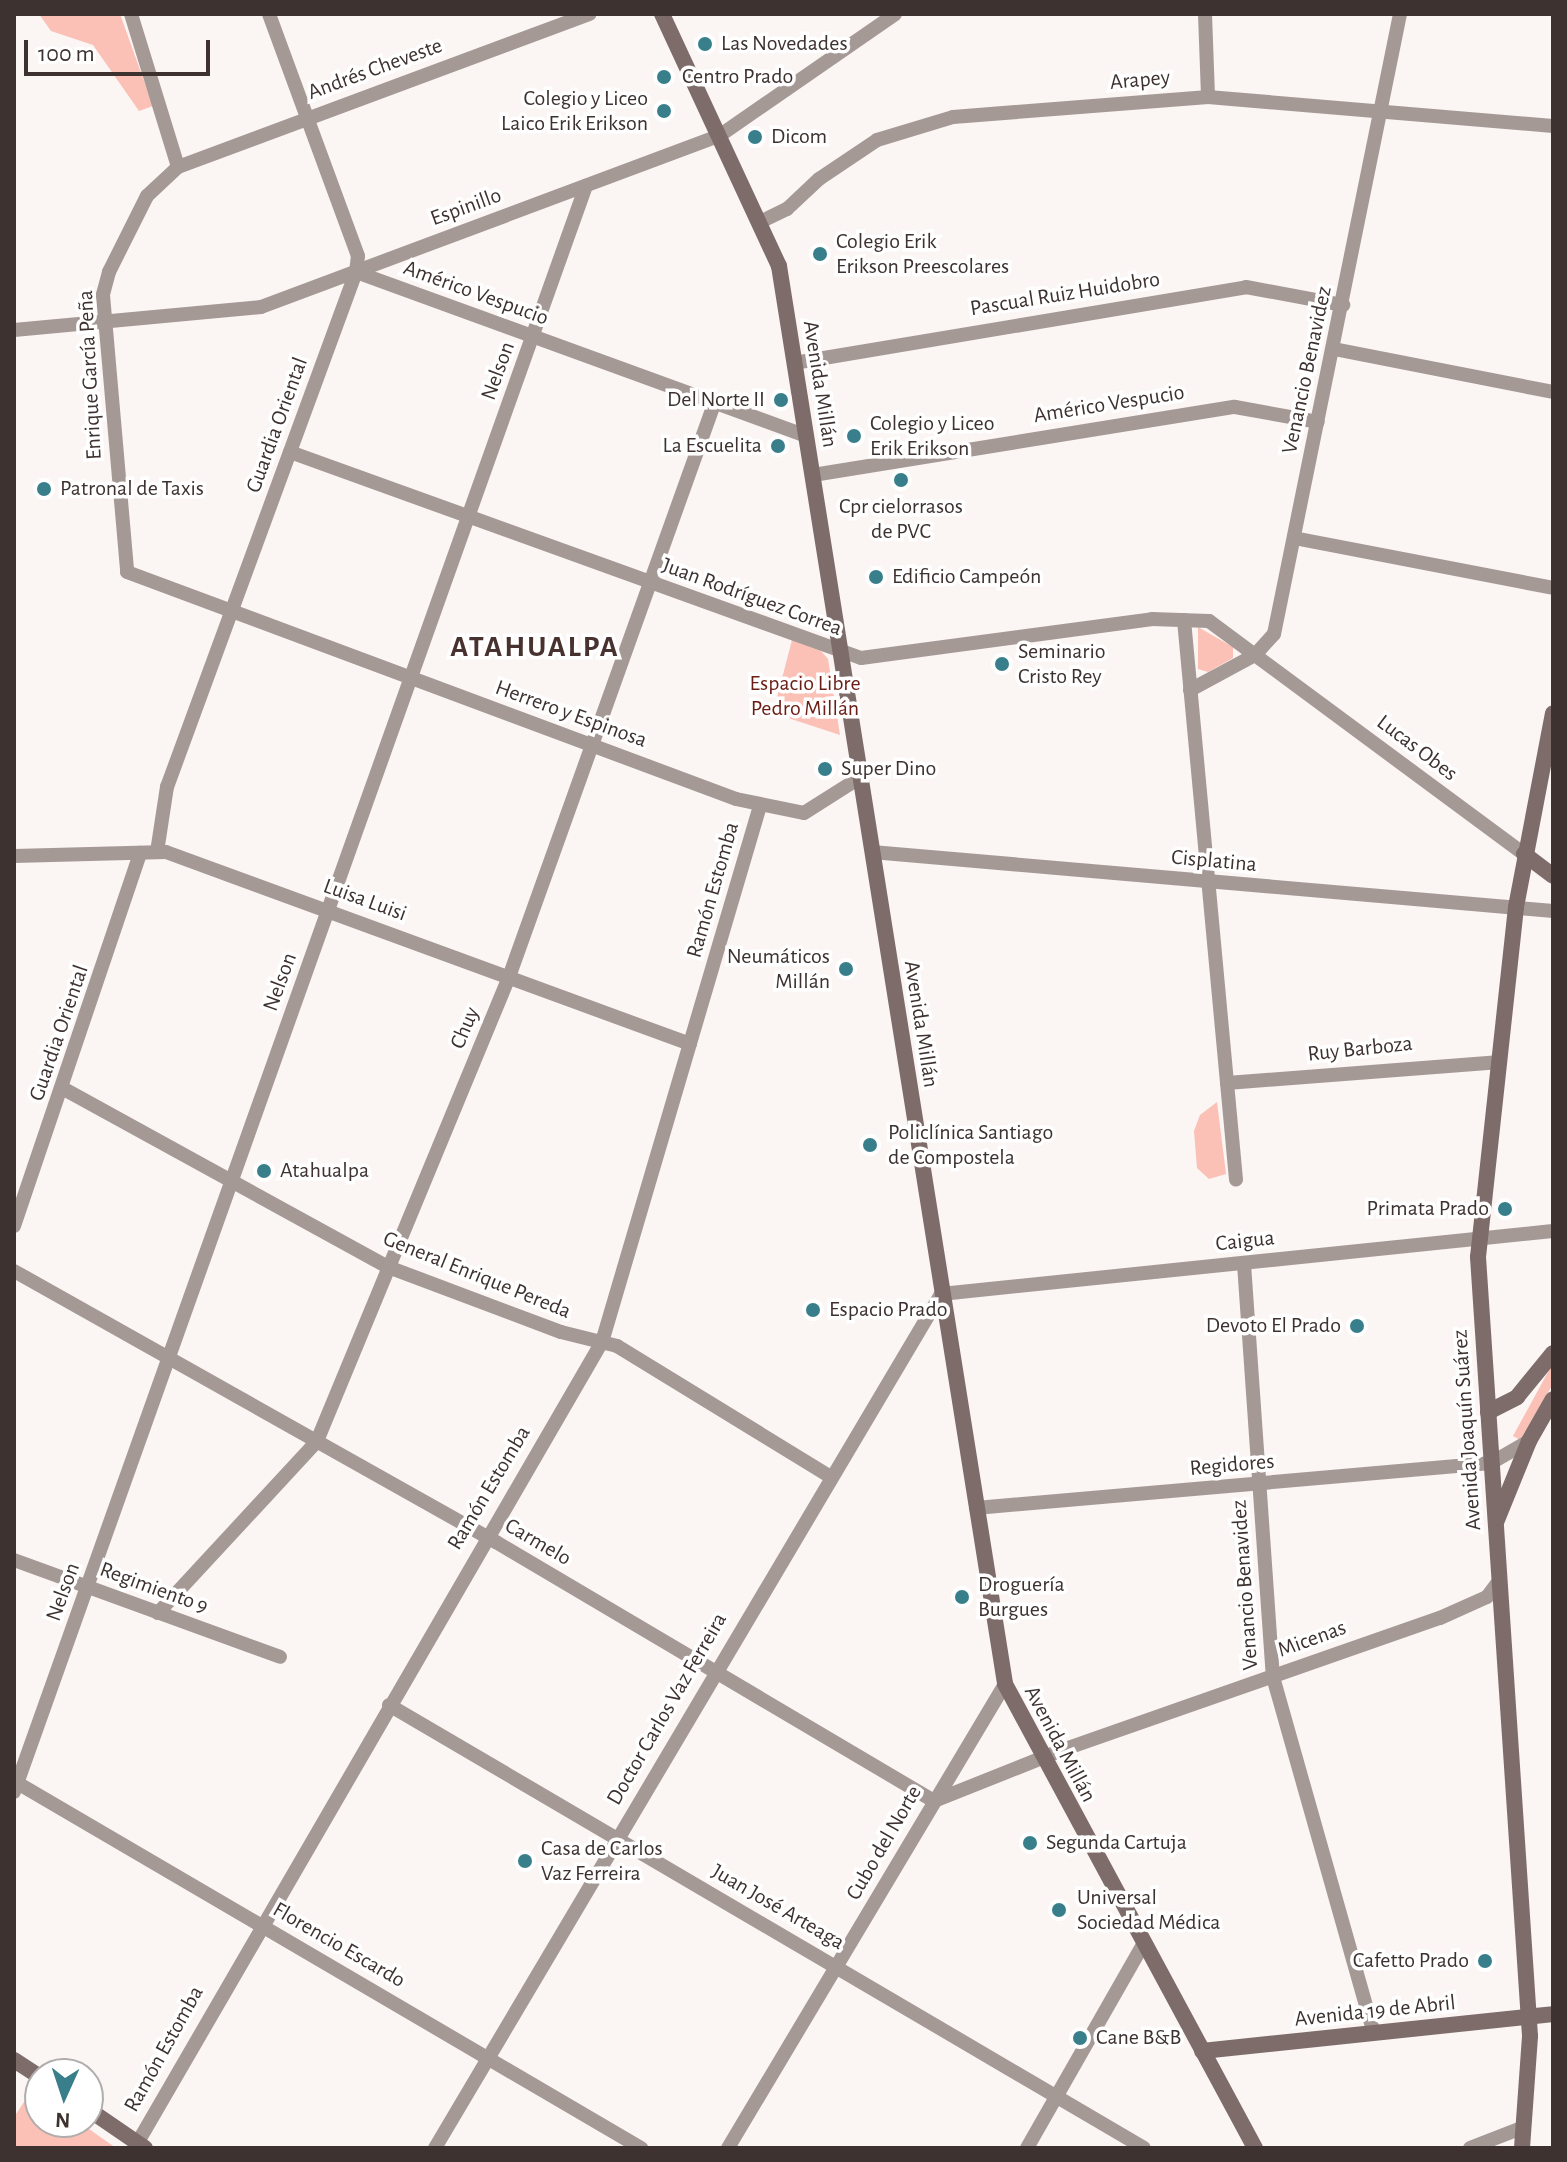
<!DOCTYPE html>
<html>
<head>
<meta charset="utf-8">
<style>
	body { margin:0 }
	#map { position:relative; width:1567px; height:2162px; overflow:hidden; background:#fbf5f4; font-family:"Alegreya Sans",sans-serif }
	div>[style] { position:absolute }
	.green>* { inset:0; background:#fbc0b6 }
	.street>* { height:14px; margin:-7px; padding:0 7px; transform-origin:7px; border-radius:7px; background:#a59996 }
	.secondary>* { height:16px; margin:-8px; padding:0 8px; transform-origin:8px; border-radius:8px; background:#7d6c69 }
	.dots>* { width:22px; height:22px; translate:-50% -50%; box-sizing:border-box; border:4px solid #fff; border-radius:50% }
	span { translate:-50% -50%; white-space:nowrap; text-align:center; line-height:1.15; -webkit-text-stroke:7px #fff; paint-order:stroke }
	.poi-label { font-size:22px; color:#3d3230 }
	.left { translate:0 -50%; text-align:left }
	.right { translate:-100% -50%; text-align:right }
	.street-label { font-size:22px; color:#3d3230 }
	.park-label { font-size:22px; color:#691d14 }
	.district-label { font-size:30px; color:#48322f; font-weight:700; letter-spacing:2px }
	.frame { position:absolute; inset:0; border:16px solid #3d3230; pointer-events:none }
	.north { position:absolute; left:24px; top:2058px; width:80px; height:80px; box-sizing:border-box; background:#fff; border:2px solid #b1adac; border-radius:50%; rotate:183deg; font-size:22px; font-weight:700; line-height:32px; text-align:center; color:#3d3230 }
	.north::after { content:''; display:block; margin:auto; width:28px; height:36px; background:#397f8b; clip-path:polygon(50% 0,100% 100%,50% 72%,0 100%) }
	.scale { position:absolute; left:24px; top:40px; width:186px; height:36px; box-sizing:border-box; border:4px solid #3d3230; border-top:0; padding-left:10px; font-size:24px; line-height:28px; white-space:nowrap; color:#3d3230; -webkit-text-stroke:6px #fff; paint-order:stroke }
</style>
</head>
<body>
<div id="map">
	<div class="green">
		<i style="clip-path:polygon(39px 14px,120px 14px,153px 106px,139px 111px,93px 45px,51px 31px)"></i>
		<i style="clip-path:polygon(1198px 627px,1233px 647px,1233px 658px,1208px 672px,1198px 669px)"></i>
		<i style="clip-path:polygon(792px 640px,821px 651px,828px 659px,840px 735px,773px 713px)"></i>
		<i style="clip-path:polygon(1217px 1102px,1226px 1174px,1209px 1179px,1197px 1168px,1194px 1131px,1200px 1115px)"></i>
		<i style="clip-path:polygon(1553px 1363px,1553px 1384px,1520px 1440px,1513px 1436px)"></i>
		<i style="clip-path:polygon(32px 2090px,40px 2095px,40px 2122px,79px 2122px,116px 2148px,14px 2148px,14px 2117px)"></i>
	</div>
	<div class="street">
		<i style="left:131px;top:14px;width:160px;rotate:72.9deg"></i>
		<i style="left:178px;top:167px;width:42px;rotate:136.9deg"></i>
		<i style="left:147px;top:196px;width:85px;rotate:116.6deg"></i>
		<i style="left:109px;top:272px;width:24px;rotate:105deg"></i>
		<i style="left:103px;top:295px;width:278px;rotate:85deg"></i>
		<i style="left:127px;top:572px;width:650px;rotate:20.44deg"></i>
		<i style="left:736px;top:799px;width:69px;rotate:11.6deg"></i>
		<i style="left:804px;top:813px;width:67px;rotate:-32.3deg"></i>
		<i style="left:1205px;top:14px;width:83px;rotate:87.9deg"></i>
		<i style="left:178px;top:167px;width:439px;rotate:-20.4deg"></i>
		<i style="left:760px;top:222px;width:30px;rotate:-26deg"></i>
		<i style="left:787px;top:209px;width:44px;rotate:-43.2deg"></i>
		<i style="left:819px;top:179px;width:70px;rotate:-33.9deg"></i>
		<i style="left:877px;top:140px;width:79px;rotate:-16.8deg"></i>
		<i style="left:953px;top:117px;width:256px;rotate:-4.5deg"></i>
		<i style="left:1208px;top:97px;width:346px;rotate:4.8deg"></i>
		<i style="left:356px;top:272px;width:479px;rotate:20deg"></i>
		<i style="left:14px;top:330px;width:248px;rotate:-5.3deg"></i>
		<i style="left:261px;top:307px;width:489px;rotate:-20.5deg"></i>
		<i style="left:719px;top:136px;width:214px;rotate:-34.7deg"></i>
		<i style="left:1334px;top:349px;width:223px;rotate:11.1deg"></i>
		<i style="left:794px;top:363px;width:458px;rotate:-9.5deg"></i>
		<i style="left:1246px;top:287px;width:99px;rotate:10.5deg"></i>
		<i style="left:290px;top:452px;width:607px;rotate:19.84deg"></i>
		<i style="left:861px;top:658px;width:294px;rotate:-7.6deg"></i>
		<i style="left:1152px;top:619px;width:57px;rotate:2deg"></i>
		<i style="left:1209px;top:621px;width:392px;rotate:36.5deg"></i>
		<i style="left:813px;top:475px;width:427px;rotate:-9.2deg"></i>
		<i style="left:1235px;top:407px;width:84px;rotate:10.2deg"></i>
		<i style="left:1294px;top:538px;width:264px;rotate:10.9deg"></i>
		<i style="left:1184px;top:620px;width:562px;rotate:84.69deg"></i>
		<i style="left:1190px;top:690px;width:74px;rotate:-28.3deg"></i>
		<i style="left:1255px;top:655px;width:28px;rotate:-48deg"></i>
		<i style="left:1274px;top:634px;width:633px;rotate:-78.51deg"></i>
		<i style="left:157px;top:852px;width:66px;rotate:-81.3deg"></i>
		<i style="left:167px;top:787px;width:549px;rotate:-69.85deg"></i>
		<i style="left:356px;top:272px;width:16px;rotate:-83deg"></i>
		<i style="left:358px;top:256px;width:258px;rotate:-110.2deg"></i>
		<i style="left:872px;top:852px;width:684px;rotate:4.95deg"></i>
		<i style="left:14px;top:856px;width:152px;rotate:-1.5deg"></i>
		<i style="left:166px;top:852px;width:558px;rotate:20.12deg"></i>
		<i style="left:1227px;top:1083px;width:271px;rotate:-4.4deg"></i>
		<i style="left:64px;top:1089px;width:370px;rotate:28.8deg"></i>
		<i style="left:388px;top:1267px;width:185px;rotate:20.6deg"></i>
		<i style="left:561px;top:1332px;width:58px;rotate:14deg"></i>
		<i style="left:617px;top:1346px;width:251px;rotate:31.5deg"></i>
		<i style="left:14px;top:1226px;width:394px;rotate:-71.3deg"></i>
		<i style="left:1244px;top:1264px;width:414px;rotate:86deg"></i>
		<i style="left:1273px;top:1677px;width:370px;rotate:74.2deg"></i>
		<i style="left:14px;top:1271px;width:553px;rotate:29.35deg"></i>
		<i style="left:496px;top:1542px;width:509px;rotate:30.6deg"></i>
		<i style="left:976px;top:1508px;width:517px;rotate:-4.99deg"></i>
		<i style="left:1491px;top:1463px;width:44px;rotate:-30.1deg"></i>
		<i style="left:14px;top:1560px;width:283px;rotate:20deg"></i>
		<i style="left:158px;top:1613px;width:234px;rotate:-47.2deg"></i>
		<i style="left:317px;top:1441px;width:502px;rotate:-67.52deg"></i>
		<i style="left:509px;top:977px;width:609px;rotate:-70.31deg"></i>
		<i style="left:389px;top:1705px;width:875px;rotate:30.4deg"></i>
		<i style="left:14px;top:1781px;width:727px;rotate:30.34deg"></i>
		<i style="left:14px;top:1792px;width:1705px;rotate:-70.4deg"></i>
		<i style="left:934px;top:1801px;width:141px;rotate:-21.7deg"></i>
		<i style="left:1065px;top:1749px;width:397px;rotate:-19.3deg"></i>
		<i style="left:1440px;top:1618px;width:51px;rotate:-24.1deg"></i>
		<i style="left:1487px;top:1597px;width:20px;rotate:-53deg"></i>
		<i style="left:138px;top:2142px;width:925px;rotate:-59.89deg"></i>
		<i style="left:602px;top:1342px;width:559px;rotate:-73.58deg"></i>
		<i style="left:435px;top:2148px;width:993px;rotate:-59.35deg"></i>
		<i style="left:941px;top:1294px;width:615px;rotate:-5.88deg"></i>
		<i style="left:728px;top:2148px;width:540px;rotate:-59.16deg"></i>
		<i style="left:1027px;top:2148px;width:234px;rotate:-60.3deg"></i>
		<i style="left:1470px;top:2148px;width:58px;rotate:-21.3deg"></i>
	</div>
	<div class="secondary">
		<i style="left:662px;top:14px;width:278px;rotate:65.1deg"></i>
		<i style="left:779px;top:266px;width:1436px;rotate:80.94deg"></i>
		<i style="left:1005px;top:1684px;width:527px;rotate:61.68deg"></i>
		<i style="left:1524px;top:854px;width:36px;rotate:37deg"></i>
		<i style="left:1488px;top:1412px;width:33px;rotate:-27deg"></i>
		<i style="left:1517px;top:1397px;width:57px;rotate:-50.7deg"></i>
		<i style="left:1497px;top:1520px;width:85px;rotate:-67.9deg"></i>
		<i style="left:1529px;top:1441px;width:48px;rotate:-60.3deg"></i>
		<i style="left:1202px;top:2051px;width:353px;rotate:-6deg"></i>
		<i style="left:14px;top:2060px;width:31px;rotate:33deg"></i>
		<i style="left:88px;top:2109px;width:69px;rotate:34.4deg"></i>
		<i style="left:1522px;top:2148px;width:112px;rotate:-85.9deg"></i>
		<i style="left:1530px;top:2036px;width:781px;rotate:-93.82deg"></i>
		<i style="left:1478px;top:1257px;width:352px;rotate:-83.8deg"></i>
		<i style="left:1516px;top:907px;width:197px;rotate:-79.2deg"></i>
	</div>
	<div class="dots">
		<i style="left:705px;top:44px;background:#397f8b"></i>
		<i style="left:664px;top:77px;background:#397f8b"></i>
		<i style="left:664px;top:111px;background:#397f8b"></i>
		<i style="left:755px;top:137px;background:#397f8b"></i>
		<i style="left:820px;top:254px;background:#397f8b"></i>
		<i style="left:781px;top:400px;background:#397f8b"></i>
		<i style="left:854px;top:436px;background:#397f8b"></i>
		<i style="left:778px;top:446px;background:#397f8b"></i>
		<i style="left:901px;top:480px;background:#397f8b"></i>
		<i style="left:44px;top:489px;background:#397f8b"></i>
		<i style="left:876px;top:577px;background:#397f8b"></i>
		<i style="left:1002px;top:664px;background:#397f8b"></i>
		<i style="left:825px;top:769px;background:#397f8b"></i>
		<i style="left:846px;top:969px;background:#397f8b"></i>
		<i style="left:870px;top:1145px;background:#397f8b"></i>
		<i style="left:264px;top:1171px;background:#397f8b"></i>
		<i style="left:1505px;top:1209px;background:#397f8b"></i>
		<i style="left:813px;top:1310px;background:#397f8b"></i>
		<i style="left:1357px;top:1326px;background:#397f8b"></i>
		<i style="left:962px;top:1597px;background:#397f8b"></i>
		<i style="left:1030px;top:1843px;background:#397f8b"></i>
		<i style="left:525px;top:1861px;background:#397f8b"></i>
		<i style="left:1059px;top:1910px;background:#397f8b"></i>
		<i style="left:1485px;top:1961px;background:#397f8b"></i>
		<i style="left:1080px;top:2038px;background:#397f8b"></i>
	</div>
	<div class="poi-label">
		<span class="left" style="left:721px;top:44px">Las Novedades</span>
		<span class="left" style="left:682px;top:77px">Centro Prado</span>
		<span class="right" style="left:648px;top:111px">Colegio y Liceo<br>Laico Erik Erikson</span>
		<span class="left" style="left:771px;top:137px">Dicom</span>
		<span class="left" style="left:836px;top:254px">Colegio Erik<br>Erikson Preescolares</span>
		<span class="right" style="left:765px;top:400px">Del Norte II</span>
		<span class="left" style="left:870px;top:436px">Colegio y Liceo<br>Erik Erikson</span>
		<span class="right" style="left:762px;top:446px">La Escuelita</span>
		<span class="left" style="left:60px;top:489px">Patronal de Taxis</span>
		<span style="left:901px;top:519px">Cpr cielorrasos<br>de PVC</span>
		<span class="left" style="left:892px;top:577px">Edificio Campeón</span>
		<span class="left" style="left:1018px;top:664px">Seminario<br>Cristo Rey</span>
		<span class="left" style="left:841px;top:769px">Super Dino</span>
		<span class="right" style="left:830px;top:969px">Neumáticos<br>Millán</span>
		<span class="left" style="left:888px;top:1145px">Policlínica Santiago<br>de Compostela</span>
		<span class="left" style="left:280px;top:1171px">Atahualpa</span>
		<span class="right" style="left:1489px;top:1209px">Primata Prado</span>
		<span class="left" style="left:829px;top:1310px">Espacio Prado</span>
		<span class="right" style="left:1341px;top:1326px">Devoto El Prado</span>
		<span class="left" style="left:978px;top:1597px">Droguería<br>Burgues</span>
		<span class="left" style="left:1046px;top:1843px">Segunda Cartuja</span>
		<span class="left" style="left:541px;top:1861px">Casa de Carlos<br>Vaz Ferreira</span>
		<span class="left" style="left:1077px;top:1910px">Universal<br>Sociedad Médica</span>
		<span class="right" style="left:1469px;top:1961px">Cafetto Prado</span>
		<span class="left" style="left:1096px;top:2038px">Cane B&amp;B</span>
	</div>
	<div class="street-label">
		<span style="left:375px;top:69px;rotate:-20deg">Andrés Cheveste</span>
		<span style="left:1140px;top:80px;rotate:-5deg">Arapey</span>
		<span style="left:466px;top:207px;rotate:-20deg">Espinillo</span>
		<span style="left:476px;top:293px;rotate:20deg">Américo Vespucio</span>
		<span style="left:1065px;top:294px;rotate:-9deg">Pascual Ruiz Huidobro</span>
		<span style="left:1307px;top:370px;rotate:-78deg">Venancio Benavidez</span>
		<span style="left:498px;top:371px;rotate:-70deg">Nelson</span>
		<span style="left:90px;top:375px;rotate:-93deg">Enrique García Peña</span>
		<span style="left:820px;top:384px;rotate:81deg">Avenida Millán</span>
		<span style="left:1109px;top:404px;rotate:-9deg">Américo Vespucio</span>
		<span style="left:277px;top:425px;rotate:-70deg">Guardia Oriental</span>
		<span style="left:752px;top:597px;rotate:20deg">Juan Rodríguez Correa</span>
		<span style="left:571px;top:714px;rotate:20deg">Herrero y Espinosa</span>
		<span style="left:1417px;top:748px;rotate:37deg">Lucas Obes</span>
		<span style="left:1214px;top:861px;rotate:5deg">Cisplatina</span>
		<span style="left:713px;top:890px;rotate:-74deg">Ramón Estomba</span>
		<span style="left:365px;top:900px;rotate:20deg">Luisa Luisi</span>
		<span style="left:280px;top:982px;rotate:-70deg">Nelson</span>
		<span style="left:921px;top:1024px;rotate:81deg">Avenida Millán</span>
		<span style="left:465px;top:1028px;rotate:-67deg">Chuy</span>
		<span style="left:59px;top:1033px;rotate:-71deg">Guardia Oriental</span>
		<span style="left:1360px;top:1049px;rotate:-6deg">Ruy Barboza</span>
		<span style="left:1245px;top:1241px;rotate:-6deg">Caigua</span>
		<span style="left:477px;top:1275px;rotate:22deg">General Enrique Pereda</span>
		<span style="left:1467px;top:1430px;rotate:-94deg">Avenida Joaquín Suárez</span>
		<span style="left:1232px;top:1465px;rotate:-5deg">Regidores</span>
		<span style="left:489px;top:1488px;rotate:-59deg">Ramón Estomba</span>
		<span style="left:538px;top:1542px;rotate:30deg">Carmelo</span>
		<span style="left:1245px;top:1585px;rotate:-94deg">Venancio Benavidez</span>
		<span style="left:154px;top:1588px;rotate:20deg">Regimiento 9</span>
		<span style="left:63px;top:1592px;rotate:-70deg">Nelson</span>
		<span style="left:1312px;top:1639px;rotate:-20deg">Micenas</span>
		<span style="left:667px;top:1709px;rotate:-60deg">Doctor Carlos Vaz Ferreira</span>
		<span style="left:1060px;top:1744px;rotate:62deg">Avenida Millán</span>
		<span style="left:884px;top:1843px;rotate:-60deg">Cubo del Norte</span>
		<span style="left:778px;top:1907px;rotate:30deg">Juan José Arteaga</span>
		<span style="left:339px;top:1945px;rotate:30deg">Florencio Escardo</span>
		<span style="left:1375px;top:2011px;rotate:-6deg">Avenida 19 de Abril</span>
		<span style="left:164px;top:2049px;rotate:-61deg">Ramón Estomba</span>
	</div>
	<div class="park-label">
		<span style="left:805px;top:696px">Espacio Libre<br>Pedro Millán</span>
	</div>
	<div class="district-label">
		<span style="left:535px;top:647px">ATAHUALPA</span>
	</div>
	<div class="frame"></div>
	<div class="north">N</div>
	<div class="scale">100 m</div>
</div>
</body>
</html>
